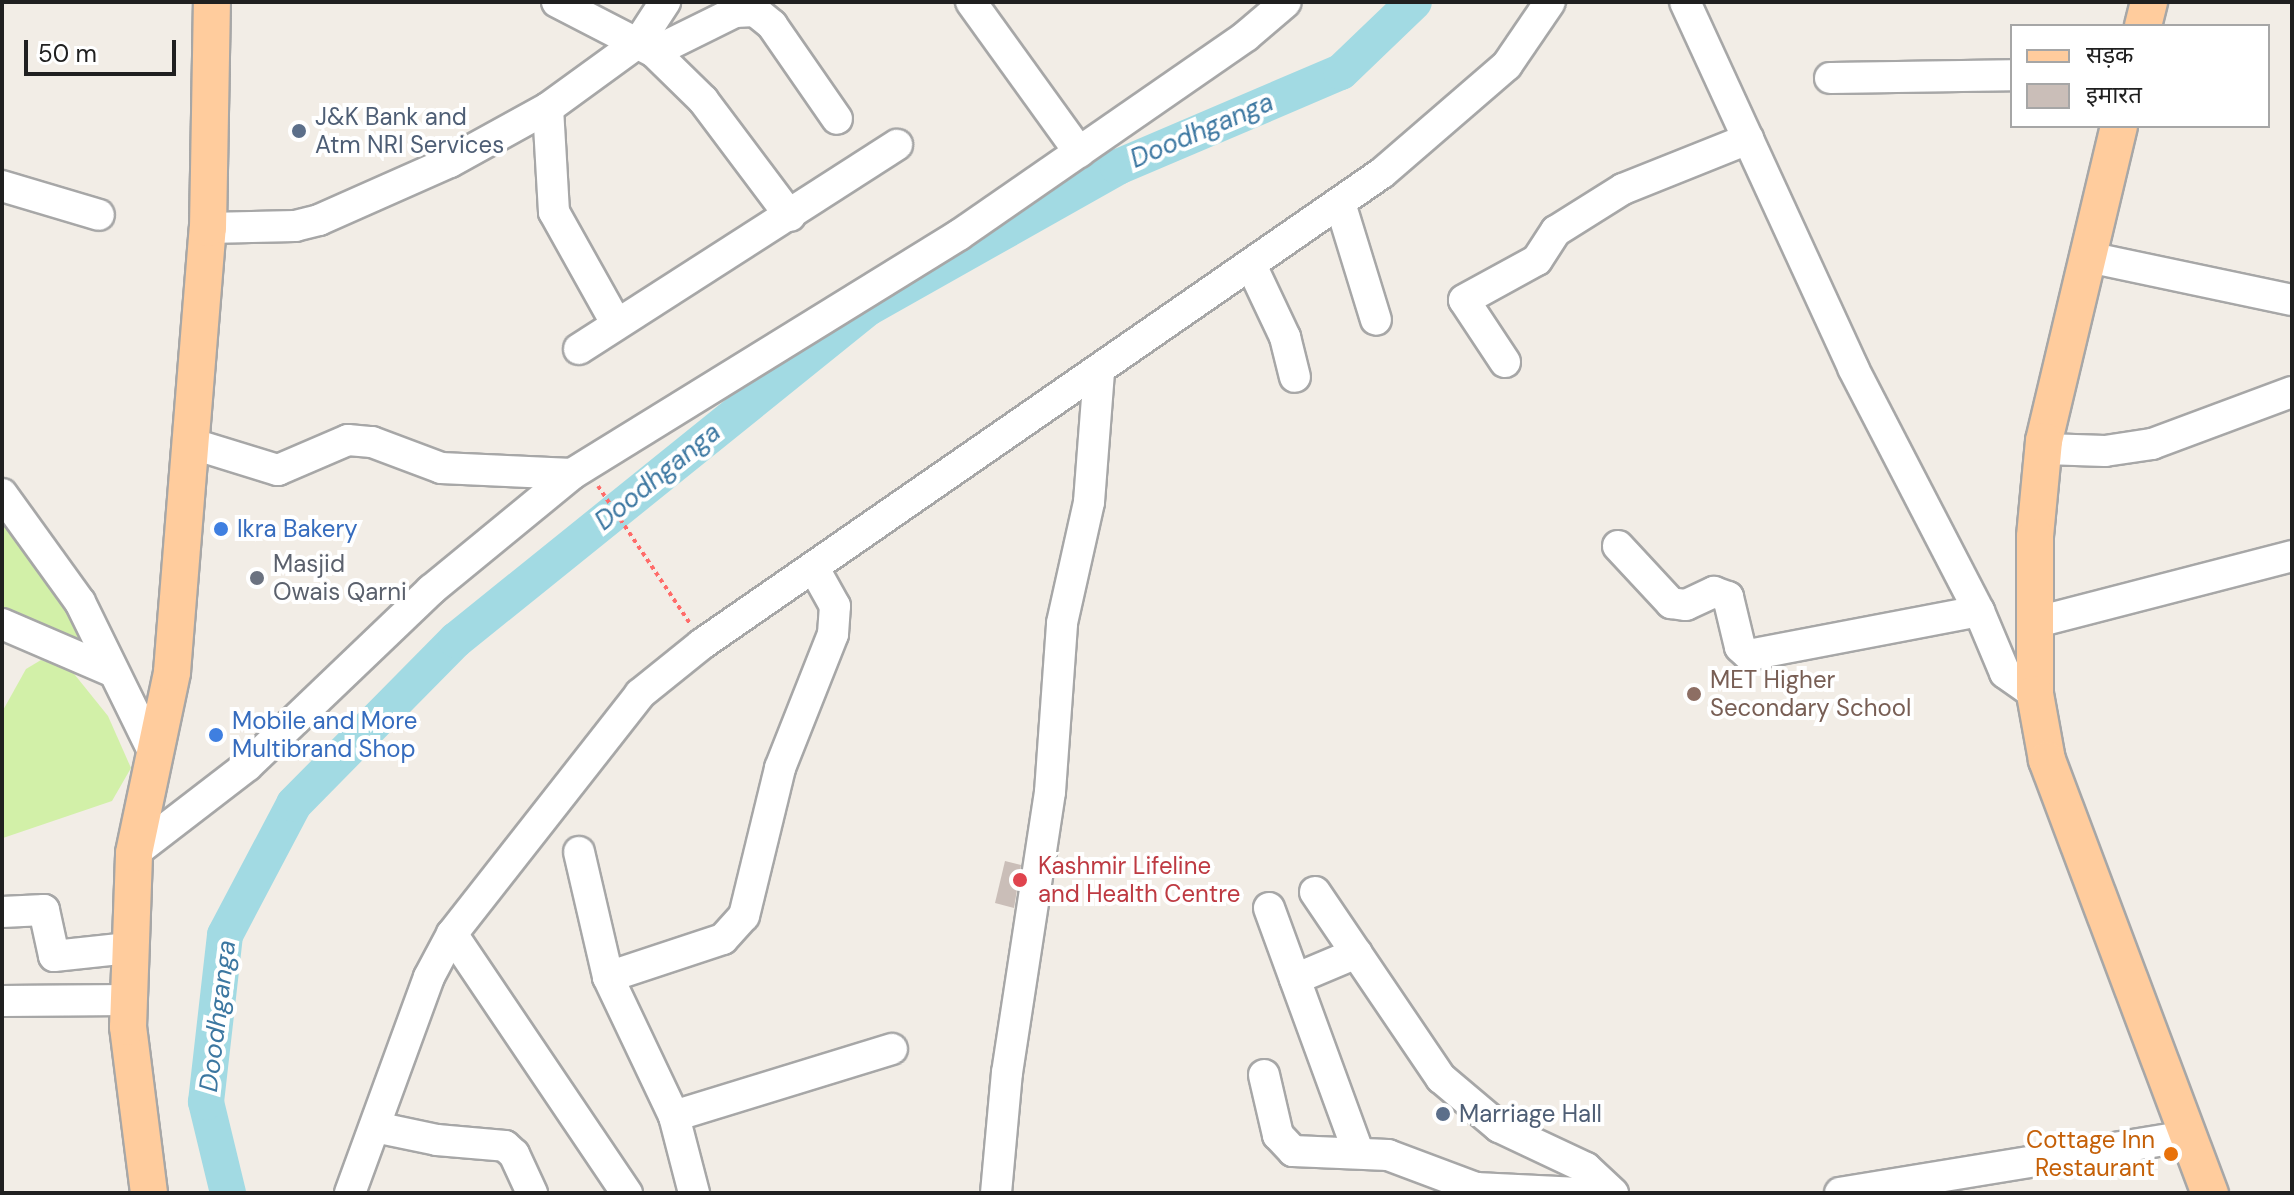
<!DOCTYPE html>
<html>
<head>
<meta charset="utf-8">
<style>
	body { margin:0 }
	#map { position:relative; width:2294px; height:1195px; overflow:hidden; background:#f2ede6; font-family:"DM Sans","Noto Sans Devanagari",sans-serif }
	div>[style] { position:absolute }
	.grass>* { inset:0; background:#d2f0a8 }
	.river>* { height:36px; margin:-18px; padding:0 18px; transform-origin:18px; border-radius:18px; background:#a2dae3 }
	.building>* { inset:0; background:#cabeb8 }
	.path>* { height:4px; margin-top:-2px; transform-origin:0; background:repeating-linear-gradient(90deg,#ff6b69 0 4px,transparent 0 8px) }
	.roads { filter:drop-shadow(2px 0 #a7a7a7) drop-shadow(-2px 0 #a7a7a7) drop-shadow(0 2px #a7a7a7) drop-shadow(0 -2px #a7a7a7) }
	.minor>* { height:30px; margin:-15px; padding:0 15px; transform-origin:15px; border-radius:15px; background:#fff }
	.major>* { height:36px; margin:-18px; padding:0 18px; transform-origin:18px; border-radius:18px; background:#ffcc9d }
	.dots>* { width:22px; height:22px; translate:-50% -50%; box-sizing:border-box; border:4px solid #fff; border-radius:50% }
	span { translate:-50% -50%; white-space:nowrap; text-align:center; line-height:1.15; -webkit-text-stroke:8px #fff; paint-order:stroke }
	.service-label { font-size:24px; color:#4e5e75 }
	.left { translate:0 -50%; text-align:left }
	.shop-label { font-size:24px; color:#366cbe }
	.worship-label { font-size:24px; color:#5b616d }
	.education-label { font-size:24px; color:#785e54 }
	.health-label { font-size:24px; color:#be3a42 }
	.food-label { font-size:24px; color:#c56008 }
	.right { translate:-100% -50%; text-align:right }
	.water-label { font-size:26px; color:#3c77a1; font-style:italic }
	.frame { position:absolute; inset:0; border:4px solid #202020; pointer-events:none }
	.legend { position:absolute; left:2010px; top:24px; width:260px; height:104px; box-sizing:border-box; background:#fff; border:2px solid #a6a6a6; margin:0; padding:10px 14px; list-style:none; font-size:24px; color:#202020 }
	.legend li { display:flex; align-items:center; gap:16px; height:40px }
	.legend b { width:40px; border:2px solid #a6a6a6 }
	.scale { position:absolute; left:24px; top:40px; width:152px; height:36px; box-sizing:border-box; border:4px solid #202020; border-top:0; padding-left:10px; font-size:24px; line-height:28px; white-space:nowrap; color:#202020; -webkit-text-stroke:6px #fff; paint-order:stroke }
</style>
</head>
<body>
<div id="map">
	<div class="grass">
		<i style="clip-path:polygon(2px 516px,88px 640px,75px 648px,2px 619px)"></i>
		<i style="clip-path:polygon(41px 660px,71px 670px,108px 716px,131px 768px,112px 801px,3px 838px,2px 712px,26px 669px)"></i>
	</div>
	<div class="river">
		<i style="left:228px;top:1193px;width:94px;rotate:-103.6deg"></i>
		<i style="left:206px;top:1102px;width:168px;rotate:-83.5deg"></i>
		<i style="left:225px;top:935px;width:148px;rotate:-62.2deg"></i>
		<i style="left:294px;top:804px;width:231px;rotate:-45.4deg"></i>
		<i style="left:456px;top:640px;width:529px;rotate:-38.86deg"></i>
		<i style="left:868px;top:308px;width:287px;rotate:-29.4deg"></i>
		<i style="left:1118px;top:167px;width:242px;rotate:-23.1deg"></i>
		<i style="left:1341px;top:72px;width:101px;rotate:-43.8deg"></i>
	</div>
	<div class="building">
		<i style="clip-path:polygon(1005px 861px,1021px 865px,1014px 908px,995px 903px)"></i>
	</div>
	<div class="path">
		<i style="left:598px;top:486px;width:167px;rotate:56.2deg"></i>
	</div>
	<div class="roads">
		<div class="minor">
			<i style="left:557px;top:2px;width:109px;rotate:27.3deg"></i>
			<i style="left:654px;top:52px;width:69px;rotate:44.4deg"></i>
			<i style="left:703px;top:100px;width:145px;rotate:53.1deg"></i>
			<i style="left:971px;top:2px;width:185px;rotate:54.2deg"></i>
			<i style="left:1685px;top:2px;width:403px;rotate:65.3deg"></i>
			<i style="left:1853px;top:368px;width:274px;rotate:62.6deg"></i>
			<i style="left:1979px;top:611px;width:67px;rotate:67.2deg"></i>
			<i style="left:2005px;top:673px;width:37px;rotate:35deg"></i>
			<i style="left:654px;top:52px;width:90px;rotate:-26.3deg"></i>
			<i style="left:735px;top:12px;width:20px;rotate:-3deg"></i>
			<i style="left:755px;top:11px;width:22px;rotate:39deg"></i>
			<i style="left:772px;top:25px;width:114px;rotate:55.3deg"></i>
			<i style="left:1830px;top:78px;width:182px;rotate:-0.9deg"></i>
			<i style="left:548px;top:108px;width:104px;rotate:86.7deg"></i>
			<i style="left:554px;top:212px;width:127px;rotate:60.8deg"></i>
			<i style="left:2px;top:186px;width:101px;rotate:16.6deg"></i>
			<i style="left:1340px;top:203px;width:122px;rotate:72.9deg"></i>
			<i style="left:208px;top:228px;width:87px;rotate:-1.3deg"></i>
			<i style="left:295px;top:226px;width:25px;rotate:-14deg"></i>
			<i style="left:319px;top:220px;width:143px;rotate:-23.9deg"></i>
			<i style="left:450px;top:162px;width:112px;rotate:-28.9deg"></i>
			<i style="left:548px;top:108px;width:112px;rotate:-36deg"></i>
			<i style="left:639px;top:42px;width:48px;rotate:-57deg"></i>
			<i style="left:2088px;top:257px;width:208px;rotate:11.9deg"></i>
			<i style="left:1251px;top:265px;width:80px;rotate:64.7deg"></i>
			<i style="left:1285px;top:337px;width:41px;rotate:76deg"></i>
			<i style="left:579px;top:349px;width:378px;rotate:-32.7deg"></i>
			<i style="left:1505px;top:362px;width:74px;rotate:-123.5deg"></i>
			<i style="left:1464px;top:300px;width:83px;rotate:-28.7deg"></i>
			<i style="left:1537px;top:260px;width:35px;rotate:-57deg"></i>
			<i style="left:1556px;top:231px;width:79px;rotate:-32.1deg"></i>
			<i style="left:1623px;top:189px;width:135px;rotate:-21.8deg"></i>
			<i style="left:190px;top:443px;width:92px;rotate:17.1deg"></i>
			<i style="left:278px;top:470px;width:76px;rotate:-23.2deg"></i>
			<i style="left:348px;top:440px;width:24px;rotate:5deg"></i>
			<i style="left:372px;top:442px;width:74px;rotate:20.6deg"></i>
			<i style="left:441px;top:468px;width:131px;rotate:2.6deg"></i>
			<i style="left:2045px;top:449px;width:60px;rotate:1.9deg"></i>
			<i style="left:2105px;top:451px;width:48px;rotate:-8.5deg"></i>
			<i style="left:2152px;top:444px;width:149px;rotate:-20.4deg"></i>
			<i style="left:2px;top:494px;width:133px;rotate:54.2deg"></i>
			<i style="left:80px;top:602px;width:170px;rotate:63.9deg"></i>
			<i style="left:1618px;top:546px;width:78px;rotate:47.1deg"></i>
			<i style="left:1671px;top:603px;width:15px;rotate:8deg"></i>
			<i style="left:1686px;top:605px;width:31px;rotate:-25deg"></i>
			<i style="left:1714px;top:592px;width:15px;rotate:20deg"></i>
			<i style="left:1728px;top:597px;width:51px;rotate:76.5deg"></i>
			<i style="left:1740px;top:647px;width:12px;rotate:42deg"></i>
			<i style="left:1749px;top:655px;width:234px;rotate:-10.8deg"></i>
			<i style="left:2037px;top:622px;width:263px;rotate:-14.5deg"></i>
			<i style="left:2px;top:624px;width:119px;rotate:23.3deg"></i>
			<i style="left:579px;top:852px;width:128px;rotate:76.9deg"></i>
			<i style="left:608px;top:977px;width:154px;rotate:64.6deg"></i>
			<i style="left:674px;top:1116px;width:80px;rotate:75.4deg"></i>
			<i style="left:134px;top:853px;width:143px;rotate:-37.6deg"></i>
			<i style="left:247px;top:766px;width:255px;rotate:-43.7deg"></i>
			<i style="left:431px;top:590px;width:183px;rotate:-39.4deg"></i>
			<i style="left:572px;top:474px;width:455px;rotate:-31.7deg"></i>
			<i style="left:959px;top:235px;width:349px;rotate:-34.7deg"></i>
			<i style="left:1246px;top:36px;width:52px;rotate:-40.4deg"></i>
			<i style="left:1315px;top:892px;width:225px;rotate:55.9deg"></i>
			<i style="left:1441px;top:1078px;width:76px;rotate:40.2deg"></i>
			<i style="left:1499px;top:1127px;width:96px;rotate:25.2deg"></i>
			<i style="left:1586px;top:1168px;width:37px;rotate:43deg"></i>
			<i style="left:1269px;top:908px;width:259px;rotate:69.9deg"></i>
			<i style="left:2px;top:912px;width:42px;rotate:-2.7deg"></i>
			<i style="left:44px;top:910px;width:47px;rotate:77.7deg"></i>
			<i style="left:54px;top:956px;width:75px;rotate:-6.1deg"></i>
			<i style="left:452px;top:934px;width:313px;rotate:56deg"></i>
			<i style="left:608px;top:977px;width:121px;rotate:-18.3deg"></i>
			<i style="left:723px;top:939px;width:31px;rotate:-48deg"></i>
			<i style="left:744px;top:916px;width:152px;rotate:-76.3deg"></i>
			<i style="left:780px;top:768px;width:144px;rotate:-68.4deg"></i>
			<i style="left:833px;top:634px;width:28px;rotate:-86deg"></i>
			<i style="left:835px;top:606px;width:41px;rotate:-119.1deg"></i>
			<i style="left:1295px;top:979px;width:67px;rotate:-22.8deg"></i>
			<i style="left:2px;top:1001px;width:127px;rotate:-0.5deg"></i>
			<i style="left:1264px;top:1075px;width:62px;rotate:76.9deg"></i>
			<i style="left:1278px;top:1135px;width:22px;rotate:47deg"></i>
			<i style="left:1293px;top:1151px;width:95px;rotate:2.4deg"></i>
			<i style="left:1388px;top:1155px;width:94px;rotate:20.6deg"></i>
			<i style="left:1476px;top:1188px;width:5px;rotate:68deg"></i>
			<i style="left:674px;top:1116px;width:228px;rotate:-17.1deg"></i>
			<i style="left:375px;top:1127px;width:63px;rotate:11.8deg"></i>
			<i style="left:437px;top:1140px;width:68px;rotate:5deg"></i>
			<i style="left:505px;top:1146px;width:12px;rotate:42deg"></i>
			<i style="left:514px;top:1154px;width:43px;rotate:65.2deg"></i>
			<i style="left:350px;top:1193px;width:230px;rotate:-69.9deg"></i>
			<i style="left:429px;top:977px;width:49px;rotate:-61.9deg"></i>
			<i style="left:452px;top:934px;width:305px;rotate:-51.9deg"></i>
			<i style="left:640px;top:694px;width:80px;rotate:-38.9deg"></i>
			<i style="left:702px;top:644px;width:827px;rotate:-34.71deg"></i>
			<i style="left:1382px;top:173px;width:165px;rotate:-40.8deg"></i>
			<i style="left:1507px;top:65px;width:76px;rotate:-55.7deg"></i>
			<i style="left:996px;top:1193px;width:121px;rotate:-84.8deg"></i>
			<i style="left:1007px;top:1073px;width:284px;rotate:-81.3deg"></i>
			<i style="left:1050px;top:792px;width:169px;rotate:-85.9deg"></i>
			<i style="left:1062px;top:623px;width:124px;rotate:-77.4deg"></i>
			<i style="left:1089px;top:502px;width:130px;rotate:-85.6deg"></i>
			<i style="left:1462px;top:1193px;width:15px;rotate:-20deg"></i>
			<i style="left:1476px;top:1188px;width:103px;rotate:2.8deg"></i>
			<i style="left:1840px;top:1193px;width:354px;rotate:-9.3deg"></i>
		</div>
		<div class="major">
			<i style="left:2143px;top:26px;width:25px;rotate:-76deg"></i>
			<i style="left:2119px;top:126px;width:324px;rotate:103.4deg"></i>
			<i style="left:2044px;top:441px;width:96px;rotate:95.4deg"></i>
			<i style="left:2035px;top:537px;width:157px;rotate:90deg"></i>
			<i style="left:2035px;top:694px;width:67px;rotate:79.7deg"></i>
			<i style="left:2047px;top:760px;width:463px;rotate:69.4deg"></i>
			<i style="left:149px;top:1193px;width:167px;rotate:-97.2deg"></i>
			<i style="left:128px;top:1027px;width:174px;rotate:-88deg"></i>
			<i style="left:134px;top:853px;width:185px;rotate:-78.1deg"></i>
			<i style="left:172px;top:672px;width:445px;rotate:-85.4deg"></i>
			<i style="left:208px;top:228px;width:226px;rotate:-89deg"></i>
		</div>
	</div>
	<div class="dots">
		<i style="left:299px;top:131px;background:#5c6f8a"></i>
		<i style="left:221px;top:529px;background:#3f7fe0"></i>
		<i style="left:257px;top:578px;background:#6b7280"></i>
		<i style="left:1694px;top:694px;background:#8d6e63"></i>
		<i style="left:216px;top:735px;background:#3f7fe0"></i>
		<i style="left:1020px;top:880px;background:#e0444e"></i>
		<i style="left:1443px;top:1114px;background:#5c6f8a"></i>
		<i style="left:2171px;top:1154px;background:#e8710a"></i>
	</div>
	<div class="service-label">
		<span class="left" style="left:315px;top:131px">J&amp;K Bank and<br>Atm NRI Services</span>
		<span class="left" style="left:1459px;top:1114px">Marriage Hall</span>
	</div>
	<div class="shop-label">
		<span class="left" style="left:237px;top:529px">Ikra Bakery</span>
		<span class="left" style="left:232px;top:735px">Mobile and More<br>Multibrand Shop</span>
	</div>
	<div class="worship-label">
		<span class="left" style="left:273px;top:578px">Masjid<br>Owais Qarni</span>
	</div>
	<div class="education-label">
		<span class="left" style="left:1710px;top:694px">MET Higher<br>Secondary School</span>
	</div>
	<div class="health-label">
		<span class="left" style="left:1038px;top:880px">Kashmir Lifeline<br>and Health Centre</span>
	</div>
	<div class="food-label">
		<span class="right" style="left:2155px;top:1154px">Cottage Inn<br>Restaurant</span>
	</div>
	<div class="water-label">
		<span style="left:1202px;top:131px;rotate:-23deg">Doodhganga</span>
		<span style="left:658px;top:477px;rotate:-39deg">Doodhganga</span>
		<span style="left:218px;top:1016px;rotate:-83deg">Doodhganga</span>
	</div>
	<div class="frame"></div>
	<ul class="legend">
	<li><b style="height:10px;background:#ffcc9d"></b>सड़क</li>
	<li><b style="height:22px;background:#cabeb8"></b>इमारत</li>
	</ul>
	<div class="scale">50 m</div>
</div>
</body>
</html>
